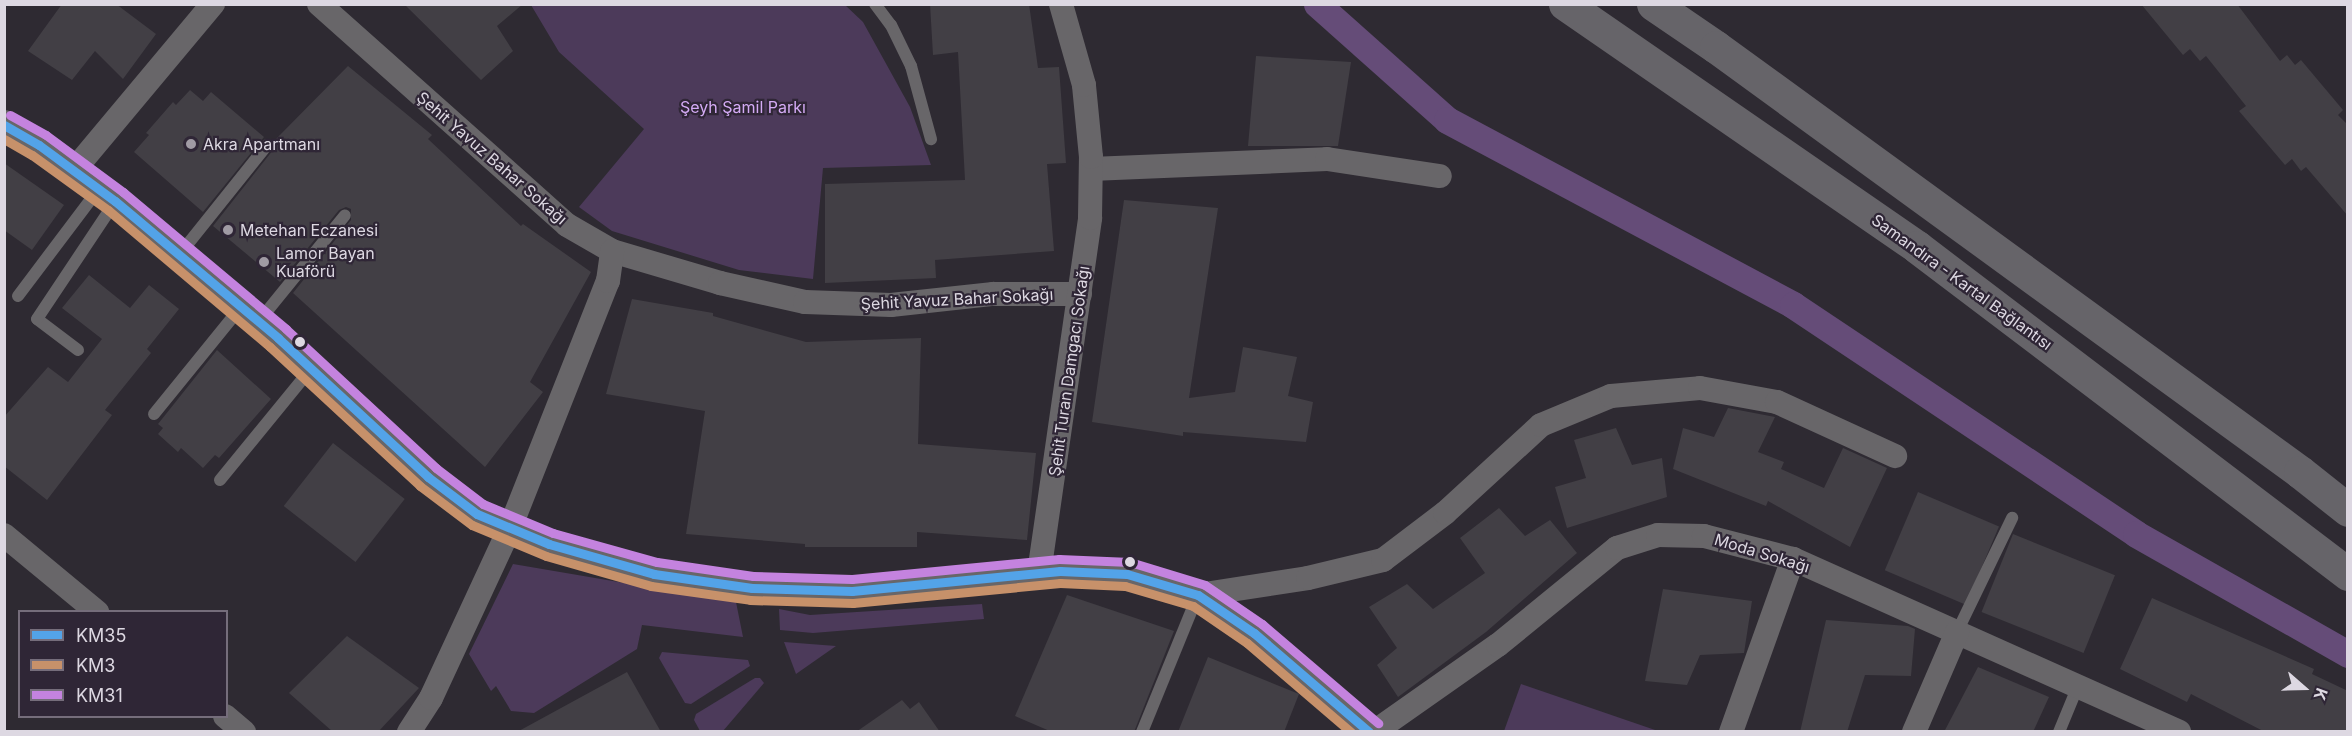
<!DOCTYPE html>
<html>
<head>
<meta charset="utf-8">
<style>
	body { margin:0 }
	#map { position:relative; width:2352px; height:736px; overflow:hidden; background:#2e2a32; font-family:Inter,sans-serif }
	div>[style] { position:absolute }
	.green>* { inset:0; background:#4c3a5a }
	.canal>* { height:27px; margin:-13.5px; padding:0 13.5px; transform-origin:13.5px; border-radius:13.5px; background:#654c78 }
	.building>* { inset:0; background:#423f45; transform-origin:0 0 }
	.service>* { height:12px; margin:-6px; padding:0 6px; transform-origin:6px; border-radius:6px; background:#686669 }
	.minor>* { height:24px; margin:-12px; padding:0 12px; transform-origin:12px; border-radius:12px; background:#686669 }
	.tertiary>* { height:30px; margin:-15px; padding:0 15px; transform-origin:15px; border-radius:15px; background:#686669 }
	.motorway>* { height:33px; margin:-16.5px; padding:0 16.5px; transform-origin:16.5px; border-radius:16.5px; background:#666469 }
	.bus-1>* { height:9px; margin:-4.5px; padding:0 4.5px; transform-origin:4.5px; border-radius:4.5px; background:#53a3e8 }
	.bus-2>* { height:9px; margin:-4.5px; padding:0 4.5px; transform-origin:4.5px; border-radius:4.5px; background:#c7916a }
	.bus-3>* { height:9px; margin:-4.5px; padding:0 4.5px; transform-origin:4.5px; border-radius:4.5px; background:#c483df }
	.dots>* { width:16px; height:16px; translate:-50% -50%; box-sizing:border-box; border:3px solid #2f2636; border-radius:50% }
	span { translate:-50% -50%; white-space:nowrap; text-align:center; line-height:1.15; -webkit-text-stroke:4.5px #2f2636; paint-order:stroke }
	.park-label { font-size:16px; color:#d4abf5 }
	.poi-label { font-size:16px; color:#ddd8e2 }
	.left { translate:0 -50%; text-align:left }
	.street-label { font-size:16px; color:#ddd8e2 }
	.frame { position:absolute; inset:0; border:6px solid #ddd8e2; pointer-events:none }
	.legend { position:absolute; left:18px; top:610px; width:210px; height:108px; box-sizing:border-box; background:#2f2636; border:2px solid #756d7b; margin:0; padding:8px 10px; list-style:none; font-size:18px; color:#ddd8e2 }
	.legend li { display:flex; align-items:center; gap:12px; height:30px }
	.legend b { width:30px; border:2px solid #756d7b }
	.north { position:absolute; left:2274px; top:658px; width:60px; height:60px; -webkit-text-stroke:4px #2f2636; paint-order:stroke; rotate:110deg; font-size:16px; font-weight:700; line-height:24px; text-align:center; color:#ddd8e2 }
	.north::after { content:''; display:block; margin:auto; width:21px; height:27px; background:#ddd8e2; clip-path:polygon(50% 0,100% 100%,50% 72%,0 100%) }
</style>
</head>
<body>
<div id="map">
	<div class="green">
		<i style="clip-path:polygon(531px 5px,845px 5px,863px 22px,910px 107px,931px 165px,823px 168px,813px 279px,739px 270px,612px 231px,579px 207px,644px 129px,559px 52px)"></i>
		<i style="clip-path:polygon(513px 564px,736px 602px,743px 637px,642px 625px,637px 649px,534px 713px,511px 711px,496px 686px,491px 691px,469px 654px)"></i>
		<i style="clip-path:polygon(982px 604px,984px 619px,813px 633px,780px 630px,779px 609px,810px 615px)"></i>
		<i style="clip-path:polygon(784px 642px,836px 646px,796px 674px)"></i>
		<i style="clip-path:polygon(662px 652px,748px 660px,750px 666px,691px 704px,685px 703px,659px 658px)"></i>
		<i style="clip-path:polygon(755px 678px,760px 678px,764px 683px,723px 731px,700px 731px,694px 720px,696px 714px)"></i>
		<i style="clip-path:polygon(1521px 684px,1658px 731px,1504px 731px)"></i>
	</div>
	<div class="canal">
		<i style="left:1317px;top:4px;width:174px;rotate:41.7deg"></i>
		<i style="left:1447px;top:120px;width:392px;rotate:28.1deg"></i>
		<i style="left:1793px;top:305px;width:412px;rotate:33.7deg"></i>
		<i style="left:2136px;top:534px;width:244px;rotate:29.5deg"></i>
	</div>
	<div class="building">
		<i style="clip-path:polygon(62px 4px,116px 4px,156px 34px,123px 79px,95px 51px,72px 80px,28px 51px)"></i>
		<i style="clip-path:polygon(404px 4px,523px 4px,497px 26px,513px 51px,481px 80px)"></i>
		<i style="clip-path:polygon(930px 4px,1029px 4px,1038px 68px,1059px 67px,1066px 163px,1047px 164px,1054px 251px,935px 260px,936px 278px,825px 283px,825px 184px,965px 180px,958px 52px,933px 55px)"></i>
		<i style="clip-path:polygon(2141px 4px,2237px 4px,2280px 61px,2287px 55px,2295px 65px,2301px 60px,2343px 110px,2338px 115px,2348px 125px,2348px 216px,2306px 167px,2301px 171px,2292px 159px,2285px 165px,2239px 111px,2246px 106px,2206px 56px,2200px 61px,2190px 49px,2183px 55px)"></i>
		<i style="clip-path:polygon(1256px 56px,1351px 62px,1338px 146px,1248px 146px)"></i>
		<i style="clip-path:polygon(348px 66px,432px 135px,428px 139px,521px 226px,523px 224px,591px 272px,530px 382px,543px 392px,485px 467px,293px 293px,351px 220px,351px 209px,346px 207px,339px 210px,280px 282px,213px 226px,273px 150px,274px 141px)"></i>
		<i style="clip-path:polygon(190px 90px,203px 101px,211px 92px,264px 137px,203px 212px,134px 152px,149px 135px,146px 133px,173px 102px,176px 105px)"></i>
		<i style="clip-path:polygon(4px 163px,64px 205px,32px 250px,4px 230px)"></i>
		<i style="clip-path:polygon(1124px 200px,1218px 208px,1189px 398px,1235px 392px,1243px 347px,1297px 357px,1288px 396px,1313px 402px,1306px 442px,1183px 432px,1183px 436px,1092px 422px)"></i>
		<i style="clip-path:polygon(89px 275px,130px 308px,149px 285px,179px 309px,147px 349px,151px 353px,105px 410px,112px 415px,47px 500px,4px 466px,4px 417px,48px 367px,68px 382px,102px 339px,62px 308px)"></i>
		<i style="clip-path:polygon(632px 299px,713px 313px,713px 316px,806px 342px,921px 338px,918px 444px,1036px 453px,1027px 540px,917px 532px,917px 547px,805px 547px,805px 544px,686px 534px,705px 411px,606px 394px)"></i>
		<i style="clip-path:polygon(217px 350px,271px 399px,219px 458px,215px 455px,203px 468px,181px 448px,178px 452px,158px 434px,163px 428px,158px 424px)"></i>
		<i style="clip-path:polygon(1728px 408px,1775px 417px,1758px 452px,1784px 462px,1781px 469px,1824px 488px,1843px 448px,1887px 468px,1850px 547px,1768px 501px,1766px 506px,1673px 469px,1683px 428px,1714px 437px)"></i>
		<i style="clip-path:polygon(1616px 428px,1632px 465px,1662px 458px,1667px 497px,1567px 528px,1555px 487px,1586px 478px,1574px 440px)"></i>
		<i style="left:333px;top:443px;width:91px;height:80px;rotate:38deg"></i>
		<i style="left:1918px;top:492px;width:88px;height:85px;rotate:23deg"></i>
		<i style="clip-path:polygon(1499px 508px,1525px 536px,1550px 520px,1577px 553px,1486px 632px,1398px 697px,1377px 665px,1397px 648px,1369px 607px,1407px 584px,1433px 609px,1485px 573px,1460px 538px)"></i>
		<i style="left:2013px;top:534px;width:110px;height:84px;rotate:22deg"></i>
		<i style="clip-path:polygon(1663px 589px,1752px 601px,1744px 653px,1700px 655px,1687px 685px,1645px 681px)"></i>
		<i style="clip-path:polygon(1067px 595px,1174px 631px,1134px 732px,1052px 732px,1015px 716px)"></i>
		<i style="clip-path:polygon(2152px 598px,2314px 669px,2312px 674px,2348px 691px,2348px 732px,2265px 732px,2191px 694px,2187px 702px,2120px 669px)"></i>
		<i style="clip-path:polygon(1826px 620px,1908px 626px,1915px 629px,1911px 676px,1865px 675px,1847px 732px,1800px 732px)"></i>
		<i style="clip-path:polygon(347px 636px,419px 688px,378px 732px,333px 732px,289px 693px)"></i>
		<i style="clip-path:polygon(1208px 657px,1299px 694px,1284px 732px,1178px 732px)"></i>
		<i style="clip-path:polygon(1978px 667px,2049px 697px,2033px 732px,1944px 732px)"></i>
		<i style="clip-path:polygon(627px 672px,661px 732px,517px 732px)"></i>
		<i style="clip-path:polygon(902px 700px,910px 709px,919px 702px,940px 732px,856px 732px)"></i>
	</div>
	<div class="service">
		<i style="left:875px;top:4px;width:26px;rotate:53deg"></i>
		<i style="left:891px;top:25px;width:46px;rotate:64deg"></i>
		<i style="left:911px;top:66px;width:76px;rotate:74.7deg"></i>
		<i style="left:179px;top:255px;width:141px;rotate:-51.3deg"></i>
		<i style="left:18px;top:296px;width:133px;rotate:-53deg"></i>
		<i style="left:259px;top:321px;width:136px;rotate:-50.9deg"></i>
		<i style="left:78px;top:350px;width:51px;rotate:-142.9deg"></i>
		<i style="left:37px;top:319px;width:141px;rotate:-56.3deg"></i>
		<i style="left:154px;top:414px;width:138px;rotate:-50.9deg"></i>
		<i style="left:220px;top:480px;width:144px;rotate:-50.7deg"></i>
		<i style="left:1957px;top:632px;width:127px;rotate:-64.2deg"></i>
		<i style="left:1142px;top:732px;width:148px;rotate:-67.8deg"></i>
		<i style="left:2059px;top:732px;width:50px;rotate:-67.6deg"></i>
	</div>
	<div class="minor">
		<i style="left:319px;top:4px;width:332px;rotate:41.7deg"></i>
		<i style="left:567px;top:225px;width:52px;rotate:30deg"></i>
		<i style="left:612px;top:251px;width:113px;rotate:16.5deg"></i>
		<i style="left:720px;top:283px;width:87px;rotate:12.6deg"></i>
		<i style="left:805px;top:302px;width:86px;rotate:2deg"></i>
		<i style="left:891px;top:305px;width:103px;rotate:-6.2deg"></i>
		<i style="left:993px;top:294px;width:87px"></i>
		<i style="left:1091px;top:169px;width:236px;rotate:-2.4deg"></i>
		<i style="left:1327px;top:159px;width:114px;rotate:8.6deg"></i>
		<i style="left:74px;top:170px;width:217px;rotate:-50.1deg"></i>
		<i style="left:4px;top:535px;width:121px;rotate:39.6deg"></i>
		<i style="left:1039px;top:573px;width:359px;rotate:-81.8deg"></i>
		<i style="left:1090px;top:218px;width:61px;rotate:-89.1deg"></i>
		<i style="left:1091px;top:157px;width:72px;rotate:-95.6deg"></i>
		<i style="left:1084px;top:85px;width:84px;rotate:-105.9deg"></i>
		<i style="left:1198px;top:595px;width:111px;rotate:-8.8deg"></i>
		<i style="left:1308px;top:578px;width:77px;rotate:-13.5deg"></i>
		<i style="left:1383px;top:560px;width:78px;rotate:-37.2deg"></i>
		<i style="left:1445px;top:513px;width:130px;rotate:-42.5deg"></i>
		<i style="left:1541px;top:425px;width:76px;rotate:-22.5deg"></i>
		<i style="left:1611px;top:396px;width:89px;rotate:-5.1deg"></i>
		<i style="left:1700px;top:388px;width:78px;rotate:10.3deg"></i>
		<i style="left:1777px;top:402px;width:130px;rotate:24.6deg"></i>
		<i style="left:225px;top:716px;width:25px;rotate:40deg"></i>
		<i style="left:409px;top:732px;width:40px;rotate:-57.1deg"></i>
		<i style="left:431px;top:698px;width:187px;rotate:-65.1deg"></i>
		<i style="left:510px;top:528px;width:266px;rotate:-68.4deg"></i>
		<i style="left:608px;top:281px;width:30px;rotate:-82deg"></i>
		<i style="left:1374px;top:732px;width:151px;rotate:-35.1deg"></i>
		<i style="left:1498px;top:645px;width:154px;rotate:-39.2deg"></i>
		<i style="left:1617px;top:548px;width:43px;rotate:-17.6deg"></i>
		<i style="left:1658px;top:535px;width:46px;rotate:1.2deg"></i>
		<i style="left:1704px;top:536px;width:92px;rotate:14.5deg"></i>
		<i style="left:1793px;top:559px;width:423px;rotate:24.1deg"></i>
		<i style="left:1731px;top:732px;width:184px;rotate:-70.3deg"></i>
		<i style="left:1914px;top:732px;width:109px;rotate:-66.7deg"></i>
	</div>
	<div class="tertiary">
		<i style="left:4px;top:125px;width:40px;rotate:29.7deg"></i>
		<i style="left:39px;top:145px;width:94px;rotate:36.4deg"></i>
		<i style="left:115px;top:201px;width:213px;rotate:40deg"></i>
		<i style="left:278px;top:338px;width:205px;rotate:42.8deg"></i>
		<i style="left:428px;top:477px;width:61px;rotate:37.1deg"></i>
		<i style="left:477px;top:514px;width:78px;rotate:22.6deg"></i>
		<i style="left:549px;top:544px;width:109px;rotate:15.9deg"></i>
		<i style="left:654px;top:574px;width:99px;rotate:8.1deg"></i>
		<i style="left:752px;top:588px;width:100px;rotate:1.7deg"></i>
		<i style="left:852px;top:591px;width:209px;rotate:-5.5deg"></i>
		<i style="left:1060px;top:571px;width:67px;rotate:2.6deg"></i>
		<i style="left:1127px;top:574px;width:74px;rotate:16.5deg"></i>
		<i style="left:1198px;top:595px;width:68px;rotate:34.2deg"></i>
		<i style="left:1254px;top:633px;width:153px;rotate:40.5deg"></i>
	</div>
	<div class="motorway">
		<i style="left:1565px;top:4px;width:428px;rotate:34.6deg"></i>
		<i style="left:1917px;top:247px;width:541px;rotate:37.19deg"></i>
		<i style="left:1653px;top:4px;width:76px;rotate:34.3deg"></i>
		<i style="left:1716px;top:47px;width:722px;rotate:36.04deg"></i>
		<i style="left:2300px;top:472px;width:61px;rotate:38.4deg"></i>
	</div>
	<div class="bus-1">
		<i style="left:4px;top:125px;width:40px;rotate:29.7deg"></i>
		<i style="left:39px;top:145px;width:94px;rotate:36.4deg"></i>
		<i style="left:115px;top:201px;width:213px;rotate:40deg"></i>
		<i style="left:278px;top:338px;width:205px;rotate:42.8deg"></i>
		<i style="left:428px;top:477px;width:61px;rotate:37.1deg"></i>
		<i style="left:477px;top:514px;width:78px;rotate:22.6deg"></i>
		<i style="left:549px;top:544px;width:109px;rotate:15.9deg"></i>
		<i style="left:654px;top:574px;width:99px;rotate:8.1deg"></i>
		<i style="left:752px;top:588px;width:100px;rotate:1.7deg"></i>
		<i style="left:852px;top:591px;width:209px;rotate:-5.5deg"></i>
		<i style="left:1060px;top:571px;width:67px;rotate:2.6deg"></i>
		<i style="left:1127px;top:574px;width:74px;rotate:16.5deg"></i>
		<i style="left:1198px;top:595px;width:68px;rotate:34.2deg"></i>
		<i style="left:1254px;top:633px;width:152px;rotate:40.7deg"></i>
	</div>
	<div class="bus-2">
		<i style="left:4px;top:139px;width:32px;rotate:30deg"></i>
		<i style="left:32px;top:155px;width:94px;rotate:35.9deg"></i>
		<i style="left:108px;top:210px;width:212px;rotate:40.2deg"></i>
		<i style="left:270px;top:347px;width:205px;rotate:42.8deg"></i>
		<i style="left:420px;top:486px;width:65px;rotate:36.9deg"></i>
		<i style="left:472px;top:525px;width:80px;rotate:22.7deg"></i>
		<i style="left:546px;top:556px;width:109px;rotate:15.9deg"></i>
		<i style="left:651px;top:586px;width:100px;rotate:8deg"></i>
		<i style="left:750px;top:600px;width:103px;rotate:1.7deg"></i>
		<i style="left:853px;top:603px;width:208px;rotate:-5.5deg"></i>
		<i style="left:1060px;top:583px;width:65px;rotate:2.6deg"></i>
		<i style="left:1125px;top:586px;width:71px;rotate:16.4deg"></i>
		<i style="left:1193px;top:606px;width:65px;rotate:34.4deg"></i>
		<i style="left:1247px;top:643px;width:137px;rotate:40.6deg"></i>
	</div>
	<div class="bus-3">
		<i style="left:10px;top:115px;width:41px;rotate:29.1deg"></i>
		<i style="left:46px;top:135px;width:96px;rotate:36.5deg"></i>
		<i style="left:123px;top:192px;width:213px;rotate:40deg"></i>
		<i style="left:286px;top:329px;width:205px;rotate:42.8deg"></i>
		<i style="left:436px;top:468px;width:59px;rotate:37.5deg"></i>
		<i style="left:483px;top:504px;width:76px;rotate:22.5deg"></i>
		<i style="left:553px;top:533px;width:108px;rotate:15.6deg"></i>
		<i style="left:657px;top:562px;width:97px;rotate:8.3deg"></i>
		<i style="left:753px;top:576px;width:99px;rotate:1.7deg"></i>
		<i style="left:852px;top:579px;width:208px;rotate:-5.5deg"></i>
		<i style="left:1059px;top:559px;width:71px;rotate:2.4deg"></i>
		<i style="left:1130px;top:562px;width:78px;rotate:17deg"></i>
		<i style="left:1205px;top:585px;width:69px;rotate:34.4deg"></i>
		<i style="left:1262px;top:624px;width:153px;rotate:40.5deg"></i>
	</div>
	<div class="dots">
		<i style="left:191px;top:144px;background:#a09ba4"></i>
		<i style="left:228px;top:230px;background:#a09ba4"></i>
		<i style="left:264px;top:262px;background:#a09ba4"></i>
		<i style="left:300px;top:342px;background:#ddd8e2"></i>
		<i style="left:1130px;top:562px;background:#ddd8e2"></i>
	</div>
	<div class="park-label">
		<span style="left:743px;top:107px">Şeyh Şamil Parkı</span>
	</div>
	<div class="poi-label">
		<span class="left" style="left:203px;top:144px">Akra Apartmanı</span>
		<span class="left" style="left:240px;top:230px">Metehan Eczanesi</span>
		<span class="left" style="left:276px;top:262px">Lamor Bayan<br>Kuaförü</span>
	</div>
	<div class="street-label">
		<span style="left:492px;top:158px;rotate:41deg">Şehit Yavuz Bahar Sokağı</span>
		<span style="left:1962px;top:282px;rotate:36deg">Samandıra - Kartal Bağlantısı</span>
		<span style="left:957px;top:299px;rotate:-3deg">Şehit Yavuz Bahar Sokağı</span>
		<span style="left:1069px;top:371px;rotate:-82deg">Şehit Turan Damgacı Sokağı</span>
		<span style="left:1762px;top:553px;rotate:17deg">Moda Sokağı</span>
	</div>
	<div class="frame"></div>
	<ul class="legend">
	<li><b style="height:8px;background:#53a3e8"></b>KM35</li>
	<li><b style="height:8px;background:#c7916a"></b>KM3</li>
	<li><b style="height:8px;background:#c483df"></b>KM31</li>
	</ul>
	<div class="north">K</div>
</div>
</body>
</html>
